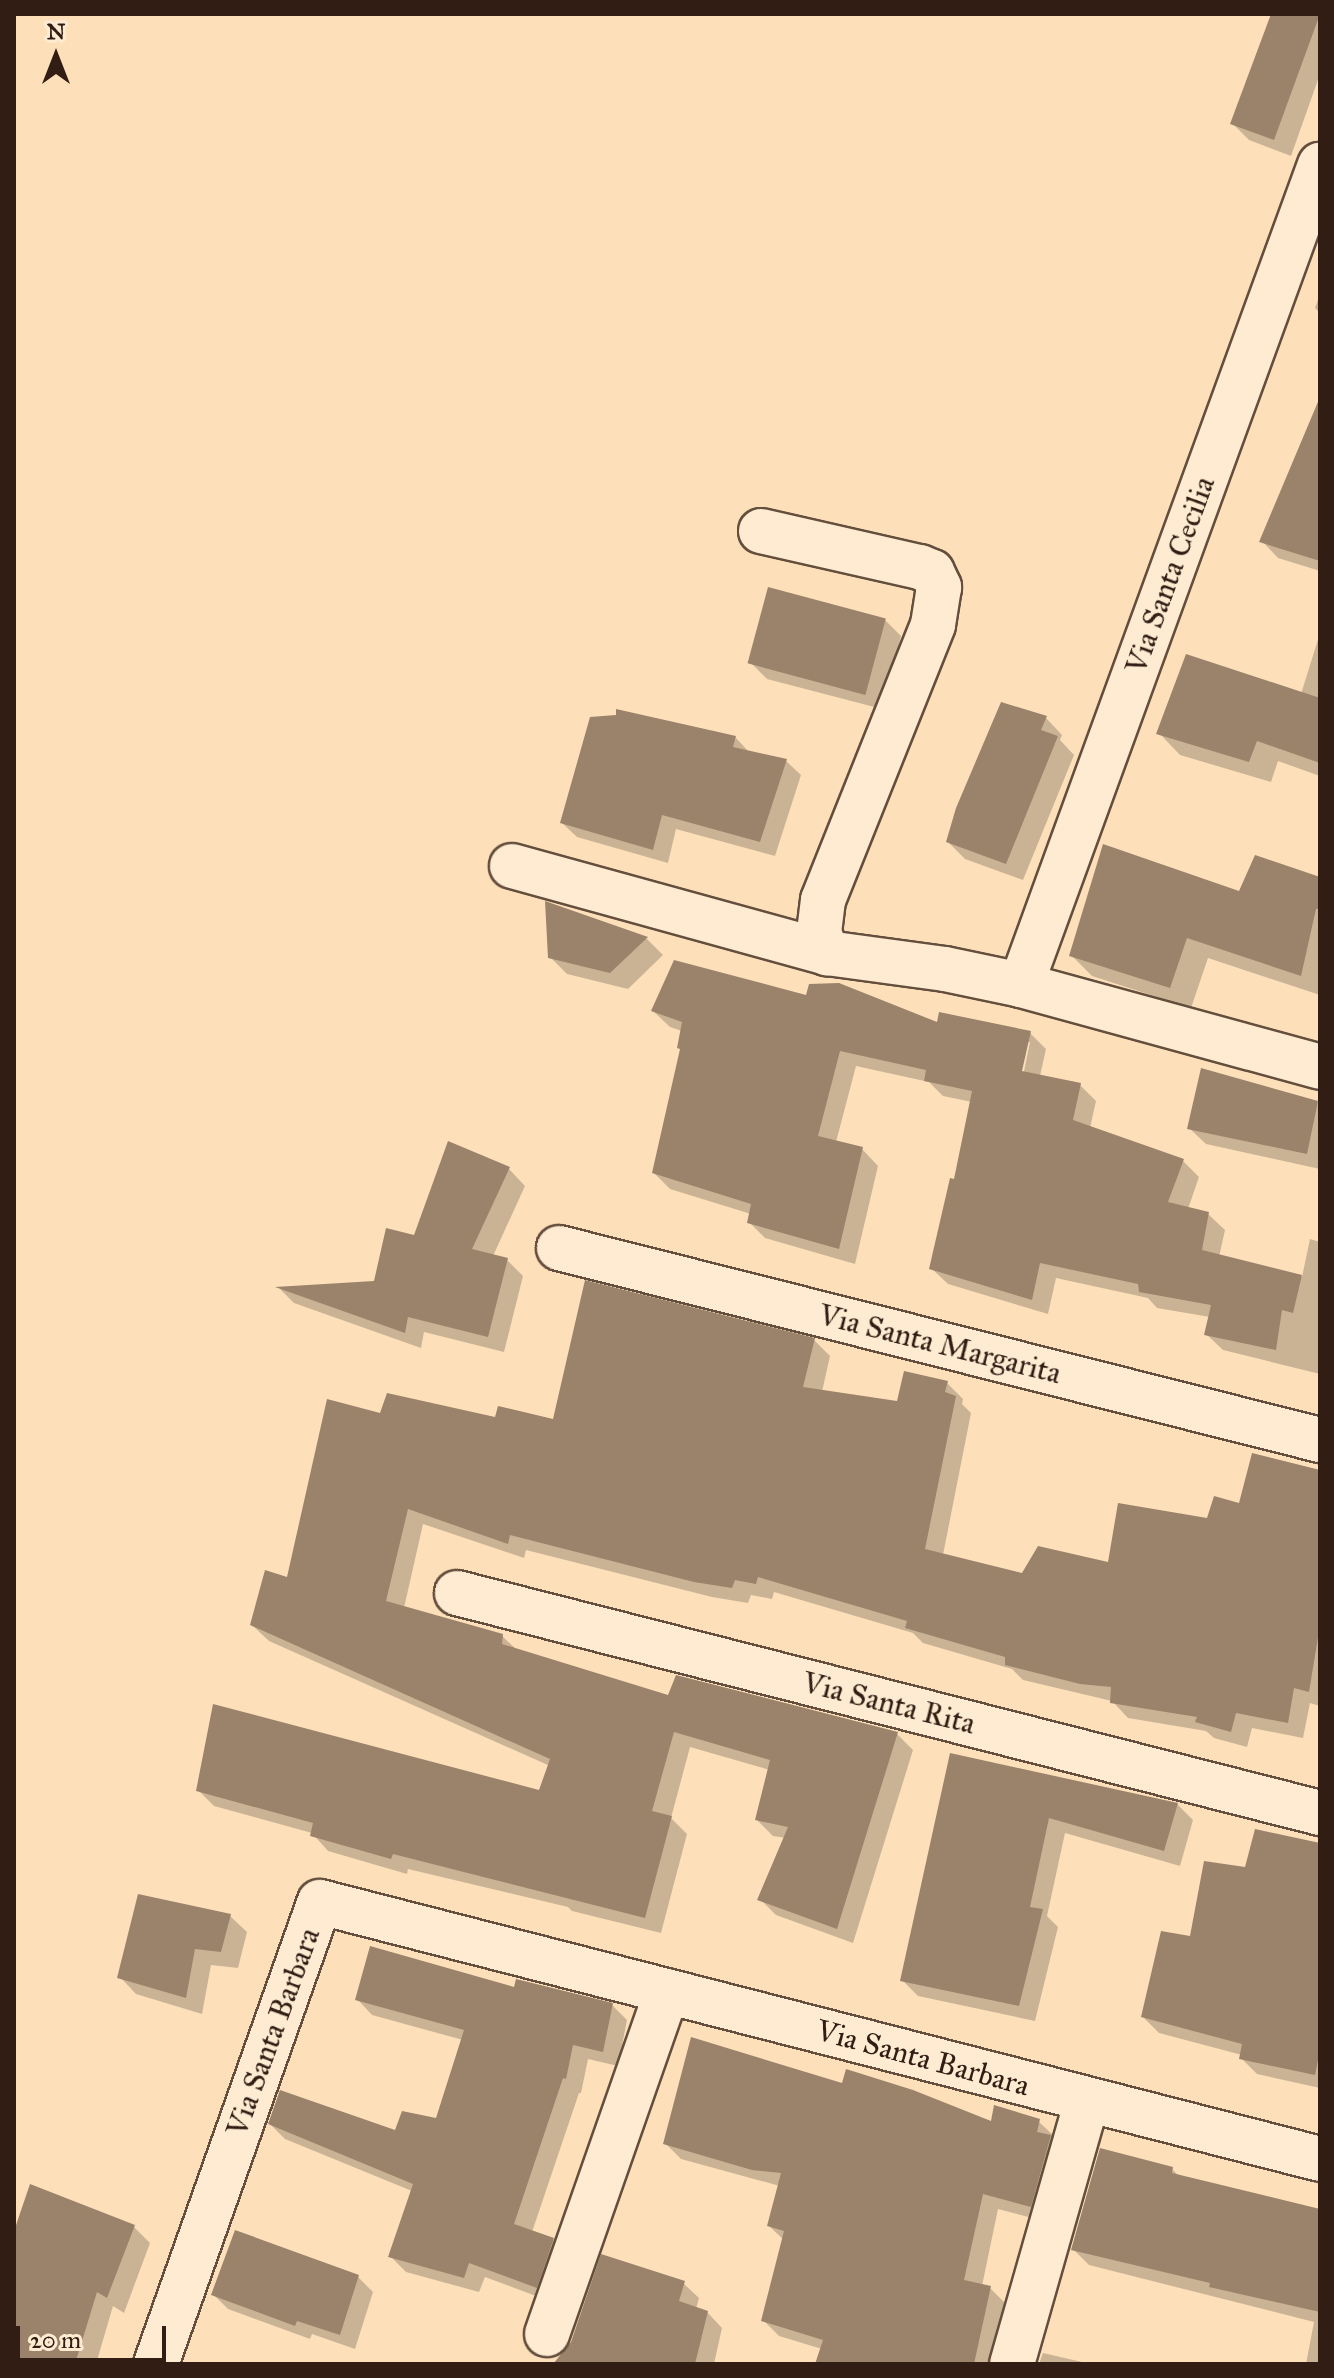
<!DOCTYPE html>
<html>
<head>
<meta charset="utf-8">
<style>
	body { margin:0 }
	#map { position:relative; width:1334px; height:2378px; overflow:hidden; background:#fde0ba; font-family:"IM FELL Great Primer",serif }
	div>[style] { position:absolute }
	.shadow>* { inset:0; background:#0003 }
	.building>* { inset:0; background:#9b826a; transform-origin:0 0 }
	.roads { filter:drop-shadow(2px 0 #644e3d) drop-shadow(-2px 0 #644e3d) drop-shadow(0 2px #644e3d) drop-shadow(0 -2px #644e3d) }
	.minor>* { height:44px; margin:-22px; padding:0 22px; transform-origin:22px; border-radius:22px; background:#feebd2 }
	span { translate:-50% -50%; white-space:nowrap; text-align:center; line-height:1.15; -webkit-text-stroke:6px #feebd2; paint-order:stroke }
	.street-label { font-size:30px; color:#311d13 }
	.frame { position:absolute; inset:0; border:16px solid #311d13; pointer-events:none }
	.north { position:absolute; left:16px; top:16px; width:80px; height:80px; -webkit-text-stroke:6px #feebd2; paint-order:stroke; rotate:0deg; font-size:22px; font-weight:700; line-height:32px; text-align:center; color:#311d13 }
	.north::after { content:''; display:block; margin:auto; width:28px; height:36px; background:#311d13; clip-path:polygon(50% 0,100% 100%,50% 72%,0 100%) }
	.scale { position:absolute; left:16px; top:2326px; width:150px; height:36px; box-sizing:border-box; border:4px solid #311d13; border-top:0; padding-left:10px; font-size:24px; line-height:28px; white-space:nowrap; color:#311d13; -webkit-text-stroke:6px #feebd2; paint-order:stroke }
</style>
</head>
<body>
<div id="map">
	<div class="shadow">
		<i style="clip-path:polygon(1273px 14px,1320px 14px,1320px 74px,1291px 156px,1249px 140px,1232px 123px)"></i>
		<i style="clip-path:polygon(1320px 294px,1320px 313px,1315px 308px)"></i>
		<i style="clip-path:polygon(1320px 457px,1320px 571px,1278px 558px,1262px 541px)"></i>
		<i style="clip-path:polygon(884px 619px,901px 636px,882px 709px,767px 679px,750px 662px)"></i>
		<i style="clip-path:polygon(1320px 633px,1320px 776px,1278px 761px,1271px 782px,1180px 755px,1159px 733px,1301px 694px)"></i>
		<i style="clip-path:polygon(1046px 718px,1062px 735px,1060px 740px,1074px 755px,1023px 880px,965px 859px,948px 842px)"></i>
		<i style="clip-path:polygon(736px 738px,750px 753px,786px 761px,801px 775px,775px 856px,676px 829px,668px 863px,577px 837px,562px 823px)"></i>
		<i style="clip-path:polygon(1320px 879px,1320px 995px,1208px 958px,1191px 1008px,1092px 976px,1071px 955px,1240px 893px)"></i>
		<i style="clip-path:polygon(548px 904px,647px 939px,663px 955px,628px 989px,567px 974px,550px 957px)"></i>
		<i style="clip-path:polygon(evenodd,807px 997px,938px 1025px,1030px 1033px,1046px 1049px,1040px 1076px,1080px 1085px,1096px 1101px,1090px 1128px,1183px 1161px,1199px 1177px,1188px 1209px,1208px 1214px,1225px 1230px,1219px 1257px,1302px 1277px,1310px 1239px,1320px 1242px,1320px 1374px,1223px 1350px,1206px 1334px,1210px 1317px,1157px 1308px,1148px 1298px,1056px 1278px,1048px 1314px,948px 1284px,931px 1268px,956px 1182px,972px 1102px,943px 1096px,929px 1082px,856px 1066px,836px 1142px,862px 1149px,878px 1166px,855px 1264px,765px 1238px,749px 1222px,751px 1214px,670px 1189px,654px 1173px,682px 1050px,682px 1031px,670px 1027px,653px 1011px,807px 997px,1026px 1042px,1030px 1042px,1022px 1081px,1018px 1080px,1026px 1042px)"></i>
		<i style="clip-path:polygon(1202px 1071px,1320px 1104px,1320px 1169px,1206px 1144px,1189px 1128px)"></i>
		<i style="clip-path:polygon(509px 1169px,525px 1186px,493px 1256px,507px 1260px,523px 1276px,504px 1352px,424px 1332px,421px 1348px,294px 1303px,280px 1289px,375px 1283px,415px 1237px)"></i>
		<i style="clip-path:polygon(814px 1340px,830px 1356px,822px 1392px,899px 1404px,947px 1383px,963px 1399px,962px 1404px,971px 1413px,943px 1555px,1023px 1575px,1110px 1565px,1320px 1473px,1320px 1706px,1310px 1703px,1303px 1738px,1252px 1728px,1247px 1747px,1214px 1738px,1206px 1731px,1128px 1718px,1112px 1701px,1023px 1680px,1012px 1669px,923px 1643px,913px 1633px,774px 1592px,772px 1599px,751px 1595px,748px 1603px,712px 1597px,526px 1550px,524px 1558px,423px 1524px,404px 1608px,502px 1636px,517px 1650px,669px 1697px,897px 1734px,913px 1750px,853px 1943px,776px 1915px,760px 1899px,786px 1838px,773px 1836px,757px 1820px,770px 1770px,690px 1747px,671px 1818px,687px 1834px,661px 1933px,572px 1911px,568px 1907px,408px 1869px,407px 1874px,328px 1851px,312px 1833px,214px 1806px,198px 1790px,540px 1792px,550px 1766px,269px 1641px,252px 1625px,288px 1579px,381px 1416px,554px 1421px)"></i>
		<i style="clip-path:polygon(952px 1756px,1177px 1804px,1193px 1820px,1180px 1866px,1065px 1833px,1047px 1916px,1058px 1927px,1035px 2021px,918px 1996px,902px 1980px)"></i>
		<i style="clip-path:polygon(1320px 1846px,1320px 2088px,1257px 2074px,1241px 2058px,1242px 2055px,1159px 2033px,1143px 2017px,1191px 1938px,1247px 1869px)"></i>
		<i style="clip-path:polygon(230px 1916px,247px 1932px,238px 1968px,211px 1965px,202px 2014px,136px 1994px,120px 1977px)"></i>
		<i style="clip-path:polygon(516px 1989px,612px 2005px,627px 2020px,618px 2066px,588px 2059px,581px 2093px,579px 2093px,532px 2232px,553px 2240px,568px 2256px,552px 2302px,485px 2277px,479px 2292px,406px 2272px,390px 2256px,412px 2191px,285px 2139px,270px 2124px,397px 2133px,437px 2121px,463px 2040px,372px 2015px,357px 1999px)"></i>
		<i style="clip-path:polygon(843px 2086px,992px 2124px,1038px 2121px,1055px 2137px,1047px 2222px,998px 2209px,982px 2286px,990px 2288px,1006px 2304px,997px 2345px,1007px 2364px,817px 2364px,822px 2349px,779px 2336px,763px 2320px,784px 2240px,769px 2226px,780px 2186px,681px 2159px,665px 2143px)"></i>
		<i style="clip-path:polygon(1172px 2169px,1181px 2178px,1320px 2211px,1320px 2364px,1306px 2364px,1314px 2322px,1089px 2265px,1073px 2249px)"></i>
		<i style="clip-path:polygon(134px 2227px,150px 2243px,124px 2313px,113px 2306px,96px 2364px,14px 2364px,14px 2237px)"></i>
		<i style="clip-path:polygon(358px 2277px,373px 2292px,355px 2349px,312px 2334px,310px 2339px,228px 2309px,213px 2294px)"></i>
		<i style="clip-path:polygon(683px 2283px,699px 2298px,696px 2309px,707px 2312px,722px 2328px,714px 2364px,555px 2364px,572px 2343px)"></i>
		<i style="clip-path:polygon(1043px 2353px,1091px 2364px,1039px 2364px)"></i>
	</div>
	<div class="building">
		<i style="clip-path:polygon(1271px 14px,1320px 14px,1274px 140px,1230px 124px)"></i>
		<i style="clip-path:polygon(1320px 397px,1320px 561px,1259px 542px)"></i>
		<i style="left:768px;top:587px;width:122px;height:79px;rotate:15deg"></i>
		<i style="clip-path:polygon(1186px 654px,1320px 698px,1320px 763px,1257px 741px,1249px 762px,1156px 734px)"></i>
		<i style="clip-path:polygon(1001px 702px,1047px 716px,1041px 730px,1058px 736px,1006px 864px,946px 842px,956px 808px)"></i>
		<i style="clip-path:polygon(616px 709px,736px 736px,733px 747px,787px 759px,760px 842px,662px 815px,653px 850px,560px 823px,590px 717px,616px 715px)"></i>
		<i style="clip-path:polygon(1103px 844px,1239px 891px,1255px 855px,1320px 877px,1320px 909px,1316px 909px,1301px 976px,1187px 938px,1170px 988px,1069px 956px)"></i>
		<i style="clip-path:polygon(545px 901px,648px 937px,610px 973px,548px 958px)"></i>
		<i style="clip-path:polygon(674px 960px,806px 995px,809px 984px,839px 983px,937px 1022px,939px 1012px,1031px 1031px,1022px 1071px,1081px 1083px,1073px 1120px,1184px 1159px,1168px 1202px,1209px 1212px,1202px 1250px,1302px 1275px,1293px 1313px,1282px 1310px,1276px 1350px,1204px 1335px,1211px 1305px,1139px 1292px,1138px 1284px,1040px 1263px,1032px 1300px,929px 1269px,950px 1178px,954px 1179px,972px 1091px,924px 1081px,926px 1070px,840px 1051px,818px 1136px,863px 1147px,839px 1249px,747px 1223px,751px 1204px,652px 1173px,680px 1049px,677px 1048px,682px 1022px,651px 1011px)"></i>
		<i style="clip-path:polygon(1201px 1068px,1318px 1101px,1307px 1154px,1187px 1129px)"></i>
		<i style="clip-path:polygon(448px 1141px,510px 1167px,472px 1249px,508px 1258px,488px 1337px,408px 1317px,405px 1333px,275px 1287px,374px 1281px,386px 1228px,414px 1235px)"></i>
		<i style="clip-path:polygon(585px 1280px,815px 1338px,803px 1387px,897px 1401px,904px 1371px,948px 1381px,945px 1392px,956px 1396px,925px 1549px,1022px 1573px,1038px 1546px,1108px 1562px,1118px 1503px,1207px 1518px,1214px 1496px,1239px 1503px,1252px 1453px,1320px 1470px,1320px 1625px,1309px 1692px,1294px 1688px,1288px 1723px,1236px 1713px,1231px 1732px,1195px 1722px,1197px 1717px,1110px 1703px,1111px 1687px,1080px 1684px,1005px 1665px,1005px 1657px,905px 1628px,907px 1621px,758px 1577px,756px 1584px,735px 1580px,732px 1588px,694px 1582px,510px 1535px,508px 1544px,408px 1509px,386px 1601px,503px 1634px,502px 1644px,668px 1695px,676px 1675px,898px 1732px,837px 1929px,757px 1900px,788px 1827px,755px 1820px,770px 1760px,674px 1732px,652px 1811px,672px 1816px,645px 1918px,393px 1854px,391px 1859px,310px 1836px,313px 1823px,196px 1791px,213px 1704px,539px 1790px,550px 1759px,250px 1625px,265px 1570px,287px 1577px,327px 1399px,380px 1413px,387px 1393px,495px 1417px,498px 1406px,553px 1419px)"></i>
		<i style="clip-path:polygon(950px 1753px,1178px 1803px,1164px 1851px,1049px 1818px,1030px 1907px,1043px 1909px,1019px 2006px,900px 1981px)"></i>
		<i style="clip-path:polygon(1255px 1829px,1320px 1843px,1320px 2050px,1315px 2075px,1239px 2059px,1242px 2044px,1141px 2017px,1161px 1931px,1190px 1936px,1204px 1861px,1245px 1867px)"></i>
		<i style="clip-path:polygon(138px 1894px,231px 1914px,221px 1952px,195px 1949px,186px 1998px,117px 1978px)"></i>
		<i style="clip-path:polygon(370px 1946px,514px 1987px,516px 1979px,613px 2003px,603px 2052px,573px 2045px,566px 2079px,563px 2078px,514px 2224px,554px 2238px,537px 2288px,469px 2263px,464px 2278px,388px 2257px,413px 2184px,268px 2124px,280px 2090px,395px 2130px,402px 2111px,436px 2118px,464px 2030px,355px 2000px)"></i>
		<i style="clip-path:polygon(691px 2037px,842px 2083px,846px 2069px,913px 2090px,991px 2121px,994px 2105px,1040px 2119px,1037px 2132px,1051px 2135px,1031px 2207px,983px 2194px,964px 2280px,991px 2286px,974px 2364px,815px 2364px,823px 2340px,761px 2321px,784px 2231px,767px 2226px,781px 2173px,752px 2170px,663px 2144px)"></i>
		<i style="clip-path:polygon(1100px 2148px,1173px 2167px,1172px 2173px,1320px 2209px,1320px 2312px,1209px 2287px,1210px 2283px,1071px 2250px)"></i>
		<i style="clip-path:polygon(30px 2184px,135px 2225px,107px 2298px,97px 2292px,75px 2364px,14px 2364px,14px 2231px)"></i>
		<i style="clip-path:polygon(235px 2230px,359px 2275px,340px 2335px,297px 2321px,295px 2326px,211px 2295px)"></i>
		<i style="clip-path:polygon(601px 2254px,685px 2281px,679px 2301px,708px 2311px,695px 2364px,553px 2364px,571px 2342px)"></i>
	</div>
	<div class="roads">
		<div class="minor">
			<i style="left:761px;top:531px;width:163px;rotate:12.8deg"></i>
			<i style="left:920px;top:567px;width:13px;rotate:23deg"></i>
			<i style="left:932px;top:572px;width:17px;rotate:65deg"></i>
			<i style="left:939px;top:587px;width:38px;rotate:99deg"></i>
			<i style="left:933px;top:625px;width:296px;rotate:111.8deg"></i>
			<i style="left:823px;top:900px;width:33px;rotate:97deg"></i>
			<i style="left:819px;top:933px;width:22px;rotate:68deg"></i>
			<i style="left:512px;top:866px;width:327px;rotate:15.4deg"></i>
			<i style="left:827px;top:953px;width:119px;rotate:7.7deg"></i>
			<i style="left:945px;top:969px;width:78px;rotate:11.9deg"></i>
			<i style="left:1021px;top:985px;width:310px;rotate:15.3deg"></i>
			<i style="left:1021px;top:985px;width:873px;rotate:-69.97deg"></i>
			<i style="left:559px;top:1248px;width:785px;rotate:14.16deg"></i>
			<i style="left:457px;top:1593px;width:891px;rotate:14.3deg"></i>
			<i style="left:547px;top:2334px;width:363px;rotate:-70.7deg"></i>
			<i style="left:156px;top:2364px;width:490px;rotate:-70.5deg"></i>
			<i style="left:320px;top:1902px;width:1032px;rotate:14.41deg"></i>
			<i style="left:1012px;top:2364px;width:273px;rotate:-74.1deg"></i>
		</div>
	</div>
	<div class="street-label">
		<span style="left:1170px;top:575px;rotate:-70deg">Via Santa Cecilia</span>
		<span style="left:940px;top:1344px;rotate:14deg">Via Santa Margarita</span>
		<span style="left:889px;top:1703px;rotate:14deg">Via Santa Rita</span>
		<span style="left:273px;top:2032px;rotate:-70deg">Via Santa Barbara</span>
		<span style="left:923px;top:2058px;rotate:15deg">Via Santa Barbara</span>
	</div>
	<div class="frame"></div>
	<div class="north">N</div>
	<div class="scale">20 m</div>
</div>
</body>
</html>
